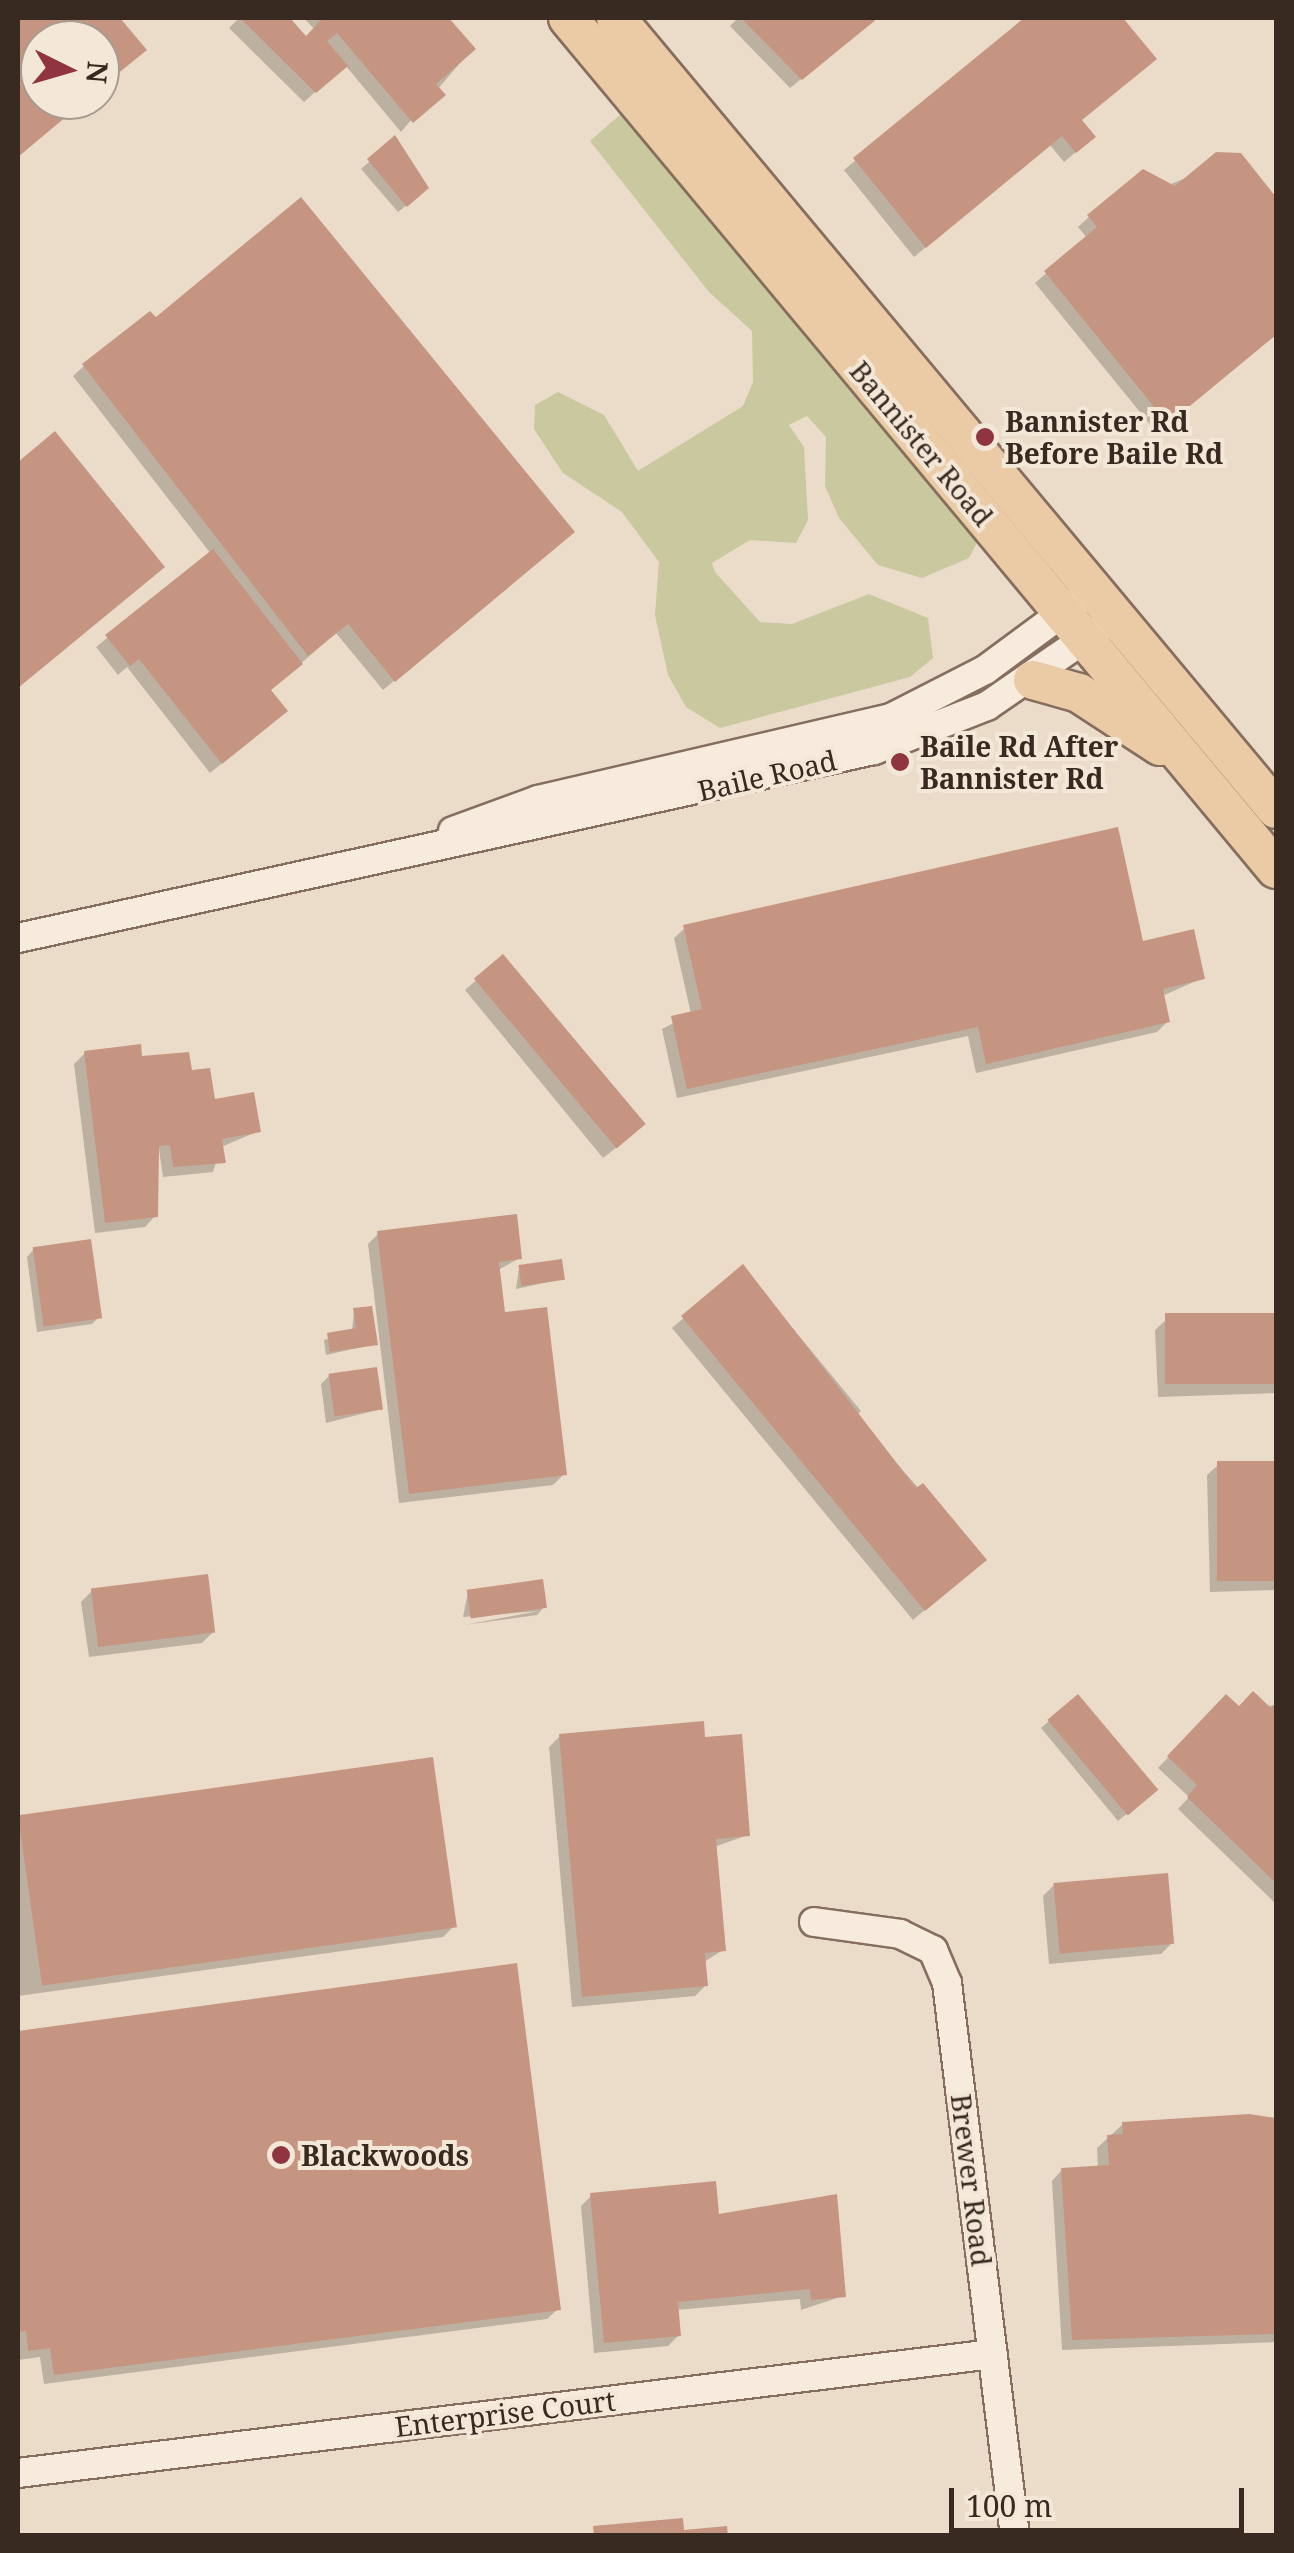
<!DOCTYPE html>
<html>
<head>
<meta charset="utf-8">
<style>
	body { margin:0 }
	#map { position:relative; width:1294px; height:2553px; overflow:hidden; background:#ebdcc9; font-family:"Noto Serif",serif }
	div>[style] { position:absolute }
	.green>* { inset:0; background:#c9c89e }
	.shadow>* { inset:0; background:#0003 }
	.building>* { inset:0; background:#c69582; transform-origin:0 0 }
	.roads { filter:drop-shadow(2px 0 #866e5f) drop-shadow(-2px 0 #866e5f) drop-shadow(0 2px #866e5f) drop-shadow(0 -2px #866e5f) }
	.minor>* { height:28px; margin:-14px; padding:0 14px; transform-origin:14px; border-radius:14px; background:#f6ebdc }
	.major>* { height:38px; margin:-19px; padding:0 19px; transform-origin:19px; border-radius:19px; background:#eacba5 }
	.dots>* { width:28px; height:28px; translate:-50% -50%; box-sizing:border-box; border:5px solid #f3e7d8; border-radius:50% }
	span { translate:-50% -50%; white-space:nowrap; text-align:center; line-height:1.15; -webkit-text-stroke:8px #f3e7d8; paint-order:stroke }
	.poi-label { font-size:28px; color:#382921; font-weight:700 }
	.left { translate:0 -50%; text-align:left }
	.street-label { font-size:28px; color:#382921 }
	.frame { position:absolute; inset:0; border:20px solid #382921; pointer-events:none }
	.north { position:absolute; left:20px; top:20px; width:100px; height:100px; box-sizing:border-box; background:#f3e7d8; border:2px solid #a89b8f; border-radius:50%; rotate:95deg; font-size:28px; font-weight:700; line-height:40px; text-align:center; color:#382921 }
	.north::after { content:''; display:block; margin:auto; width:35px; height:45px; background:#903442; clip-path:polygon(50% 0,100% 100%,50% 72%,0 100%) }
	.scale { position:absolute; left:949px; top:2488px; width:295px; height:45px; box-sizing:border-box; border:5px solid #382921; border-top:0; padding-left:12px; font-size:30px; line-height:35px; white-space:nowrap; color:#382921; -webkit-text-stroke:8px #f3e7d8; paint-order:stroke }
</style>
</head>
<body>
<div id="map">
	<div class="green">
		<i style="clip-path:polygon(621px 114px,979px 539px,969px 558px,922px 578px,878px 565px,839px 518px,825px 486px,826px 437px,807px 416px,789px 425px,804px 447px,808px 520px,796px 543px,750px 540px,712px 563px,715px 572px,760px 622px,792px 624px,869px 594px,928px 618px,933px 658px,910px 677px,720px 728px,686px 707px,668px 675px,655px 615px,659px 562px,622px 512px,563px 473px,534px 429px,535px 405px,558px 392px,604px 415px,638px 471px,743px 406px,753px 382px,752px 331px,709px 292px,590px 141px)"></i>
	</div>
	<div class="shadow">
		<i style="clip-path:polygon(18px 18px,117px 18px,143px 50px,100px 87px,100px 40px,40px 40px,40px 100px,85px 100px,18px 156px)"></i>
		<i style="clip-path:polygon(239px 18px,287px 18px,306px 39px,316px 31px,304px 18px,446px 18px,472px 49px,401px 132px,345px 65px,304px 102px,229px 28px)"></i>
		<i style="clip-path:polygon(738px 18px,877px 18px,790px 88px,730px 26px)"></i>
		<i style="clip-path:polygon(1028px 18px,1120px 18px,1153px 58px,1080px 121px,1082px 147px,1064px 162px,1050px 145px,914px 257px,844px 170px)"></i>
		<i style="clip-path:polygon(395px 139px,418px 196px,398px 212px,361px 169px)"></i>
		<i style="clip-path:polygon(1240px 156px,1276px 201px,1276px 334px,1157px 433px,1035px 283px,1087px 238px,1078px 227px,1089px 217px)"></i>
		<i style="clip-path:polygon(84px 366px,562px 542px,383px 690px,336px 633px,269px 691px,274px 721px,210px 773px,127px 667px,118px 675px,96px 647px,211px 554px,73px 376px)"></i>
		<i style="clip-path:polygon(55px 434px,152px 577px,18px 687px,18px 465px)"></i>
		<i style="clip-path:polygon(685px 928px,1141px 944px,1203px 978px,1162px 996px,1168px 1021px,1157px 1032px,976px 1073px,968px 1036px,677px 1098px,662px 1029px,691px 1014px,674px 938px)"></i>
		<i style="clip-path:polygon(503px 957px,631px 1136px,603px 1158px,465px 990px)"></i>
		<i style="clip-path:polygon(85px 1053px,190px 1072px,213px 1102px,259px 1131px,221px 1147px,213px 1172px,163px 1177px,159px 1149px,155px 1216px,145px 1227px,95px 1233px,74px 1064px)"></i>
		<i style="clip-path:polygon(379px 1233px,520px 1258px,498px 1270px,503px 1315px,564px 1474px,553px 1485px,399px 1503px,368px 1244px)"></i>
		<i style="clip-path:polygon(34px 1249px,99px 1317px,92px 1324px,37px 1332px,27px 1257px)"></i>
		<i style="clip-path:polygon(519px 1268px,562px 1279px,516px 1289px)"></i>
		<i style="clip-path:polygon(743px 1268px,861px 1411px,855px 1417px,983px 1560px,913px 1620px,672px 1328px)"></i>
		<i style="clip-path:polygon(354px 1311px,375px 1344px,326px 1355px,324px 1340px,352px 1331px)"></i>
		<i style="clip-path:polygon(1276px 1316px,1276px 1393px,1158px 1397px,1155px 1330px,1166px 1320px)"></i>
		<i style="clip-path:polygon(329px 1376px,381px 1409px,326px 1423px,321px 1384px)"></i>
		<i style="clip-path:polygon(1276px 1463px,1276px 1590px,1210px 1592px,1207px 1475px,1218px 1465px)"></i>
		<i style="clip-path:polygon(92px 1591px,213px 1632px,202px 1643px,89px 1657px,81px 1602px)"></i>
		<i style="clip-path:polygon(468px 1592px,544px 1607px,537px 1615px,464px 1625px,539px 1611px,463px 1617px)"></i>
		<i style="clip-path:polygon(1226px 1697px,1238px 1709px,1276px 1705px,1276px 1904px,1178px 1809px,1189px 1797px,1158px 1768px)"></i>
		<i style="clip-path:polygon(1049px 1721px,1147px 1797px,1118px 1821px,1041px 1728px)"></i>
		<i style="clip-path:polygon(560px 1736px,703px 1740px,748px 1835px,714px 1847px,723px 1950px,704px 1962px,706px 1985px,695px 1996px,572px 2007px,549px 1747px)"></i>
		<i style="clip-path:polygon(431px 1759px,454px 1926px,443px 1937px,18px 1996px,18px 1817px)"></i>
		<i style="clip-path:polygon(1054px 1885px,1171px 1944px,1161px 1954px,1049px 1964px,1043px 1896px)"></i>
		<i style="clip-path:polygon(515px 1966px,558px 2309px,547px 2319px,44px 2384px,40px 2357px,18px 2360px,18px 2034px)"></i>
		<i style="clip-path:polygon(1276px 2120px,1276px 2342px,1062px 2350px,1052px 2181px,1062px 2170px,1098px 2168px,1097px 2148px,1123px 2124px)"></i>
		<i style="clip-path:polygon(591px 2196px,717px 2217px,843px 2296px,801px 2310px,800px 2299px,676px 2310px,679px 2335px,668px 2346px,594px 2353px,581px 2206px)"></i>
	</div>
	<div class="building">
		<i style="clip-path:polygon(18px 18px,120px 18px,147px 50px,100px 88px,100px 40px,40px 40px,40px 100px,86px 100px,18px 157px)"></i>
		<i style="clip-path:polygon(240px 18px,290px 18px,306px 36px,323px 18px,449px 18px,476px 49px,436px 84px,446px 95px,413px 123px,337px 33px,327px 41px,348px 66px,316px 93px)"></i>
		<i style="clip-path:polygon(741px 18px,878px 18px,802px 80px)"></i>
		<i style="clip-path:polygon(1024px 18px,1123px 18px,1157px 59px,1082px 120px,1096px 137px,1076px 153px,1062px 136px,926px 248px,853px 158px)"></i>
		<i style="clip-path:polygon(395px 135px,429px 188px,407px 207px,367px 159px)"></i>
		<i style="clip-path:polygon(1216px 152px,1241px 153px,1276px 197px,1276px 335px,1168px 424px,1044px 271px,1097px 227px,1087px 215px,1143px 169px,1175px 186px)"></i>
		<i style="clip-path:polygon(301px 197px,575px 532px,395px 682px,348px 624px,308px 656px,82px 364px,150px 311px,156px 317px)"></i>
		<i style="clip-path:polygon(55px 431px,165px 567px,18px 688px,18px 462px)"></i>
		<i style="clip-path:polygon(213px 549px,303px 664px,271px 690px,288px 711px,222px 764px,139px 659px,130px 666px,105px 635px)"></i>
		<i style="clip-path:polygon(1118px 827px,1143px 941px,1194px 929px,1205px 979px,1163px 989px,1170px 1022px,986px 1064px,978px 1027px,687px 1089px,671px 1016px,702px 1009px,683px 925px)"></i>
		<i style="left:503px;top:954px;width:222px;height:38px;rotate:50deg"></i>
		<i style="clip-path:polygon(141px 1044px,142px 1056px,189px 1052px,192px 1070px,210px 1068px,215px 1099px,254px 1092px,261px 1132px,222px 1139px,226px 1163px,173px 1167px,170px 1145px,159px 1146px,158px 1217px,105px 1223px,84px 1051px)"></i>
		<i style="clip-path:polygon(517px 1214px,522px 1259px,499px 1262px,505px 1312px,547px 1307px,567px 1475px,409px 1494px,377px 1231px)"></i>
		<i style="left:91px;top:1239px;width:80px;height:59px;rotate:82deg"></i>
		<i style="left:562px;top:1259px;width:21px;height:44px;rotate:82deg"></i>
		<i style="clip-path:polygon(743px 1264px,916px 1488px,923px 1483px,987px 1560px,925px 1611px,681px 1316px)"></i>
		<i style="clip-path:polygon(372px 1306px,378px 1345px,330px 1352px,327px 1333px,356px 1328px,353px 1308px)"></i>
		<i style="left:1276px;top:1313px;width:71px;height:111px;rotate:90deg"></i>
		<i style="left:377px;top:1367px;width:43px;height:49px;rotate:82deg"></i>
		<i style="left:1276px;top:1461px;width:120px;height:59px;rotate:90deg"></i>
		<i style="left:208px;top:1574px;width:59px;height:118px;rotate:83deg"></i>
		<i style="left:543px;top:1579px;width:29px;height:77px;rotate:82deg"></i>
		<i style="clip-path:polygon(1253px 1691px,1271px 1708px,1276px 1702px,1276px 1883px,1187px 1797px,1197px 1785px,1167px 1756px,1226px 1694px,1239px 1706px)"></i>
		<i style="left:1078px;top:1694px;width:125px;height:40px;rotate:50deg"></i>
		<i style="clip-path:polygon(704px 1721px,705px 1737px,742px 1734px,750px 1836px,716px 1839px,726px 1951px,705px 1953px,708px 1986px,582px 1997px,559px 1734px)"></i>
		<i style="left:433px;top:1757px;width:172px;height:419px;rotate:82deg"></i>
		<i style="left:1168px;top:1873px;width:71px;height:115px;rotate:85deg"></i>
		<i style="clip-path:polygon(517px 1963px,561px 2310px,54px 2375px,50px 2348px,28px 2351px,26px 2331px,18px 2332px,18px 2031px)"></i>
		<i style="clip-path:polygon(1249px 2114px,1276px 2118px,1276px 2334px,1072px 2340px,1061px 2168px,1109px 2165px,1107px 2135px,1123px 2134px,1122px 2122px)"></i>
		<i style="clip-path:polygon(716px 2181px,719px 2214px,837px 2194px,846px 2297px,811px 2300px,810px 2289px,678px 2302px,681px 2336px,604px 2343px,590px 2193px)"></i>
		<i style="clip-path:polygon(683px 2518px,684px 2530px,727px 2526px,728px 2536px,594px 2536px,593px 2526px)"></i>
	</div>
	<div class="roads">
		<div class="minor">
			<i style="left:453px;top:831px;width:90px;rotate:-20deg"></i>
			<i style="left:538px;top:800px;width:362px;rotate:-13.1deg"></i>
			<i style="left:891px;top:718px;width:106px;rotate:-27.1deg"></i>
			<i style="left:985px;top:670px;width:114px;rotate:-36.5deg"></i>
			<i style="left:18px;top:938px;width:876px;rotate:-12.39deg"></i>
			<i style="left:874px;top:750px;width:121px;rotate:-21.3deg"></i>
			<i style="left:987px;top:706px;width:134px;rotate:-34.6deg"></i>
			<i style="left:814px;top:1922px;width:87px;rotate:7.9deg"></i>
			<i style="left:900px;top:1934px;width:37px;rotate:26deg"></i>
			<i style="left:933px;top:1950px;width:36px;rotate:67deg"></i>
			<i style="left:947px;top:1983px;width:557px;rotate:82.99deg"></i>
			<i style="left:18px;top:2473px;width:982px;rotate:-6.96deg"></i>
		</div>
		<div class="major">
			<i style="left:568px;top:18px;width:1107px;rotate:50.24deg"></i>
			<i style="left:616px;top:18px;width:1030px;rotate:50.16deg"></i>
			<i style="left:1033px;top:680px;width:48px;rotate:15.8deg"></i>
			<i style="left:1079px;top:693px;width:97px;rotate:33.2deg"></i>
		</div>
	</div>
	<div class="dots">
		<i style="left:985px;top:437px;background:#903442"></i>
		<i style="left:900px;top:762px;background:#903442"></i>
		<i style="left:281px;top:2155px;background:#903442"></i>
	</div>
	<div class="poi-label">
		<span class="left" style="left:1005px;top:437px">Bannister Rd<br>Before Baile Rd</span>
		<span class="left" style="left:920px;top:762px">Baile Rd After<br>Bannister Rd</span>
		<span class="left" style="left:301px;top:2155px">Blackwoods</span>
	</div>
	<div class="street-label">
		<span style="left:922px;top:443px;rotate:50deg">Bannister Road</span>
		<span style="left:767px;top:775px;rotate:-13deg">Baile Road</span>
		<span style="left:972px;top:2180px;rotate:83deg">Brewer Road</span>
		<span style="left:505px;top:2413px;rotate:-7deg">Enterprise Court</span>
	</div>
	<div class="frame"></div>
	<div class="north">N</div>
	<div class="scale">100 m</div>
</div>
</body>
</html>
